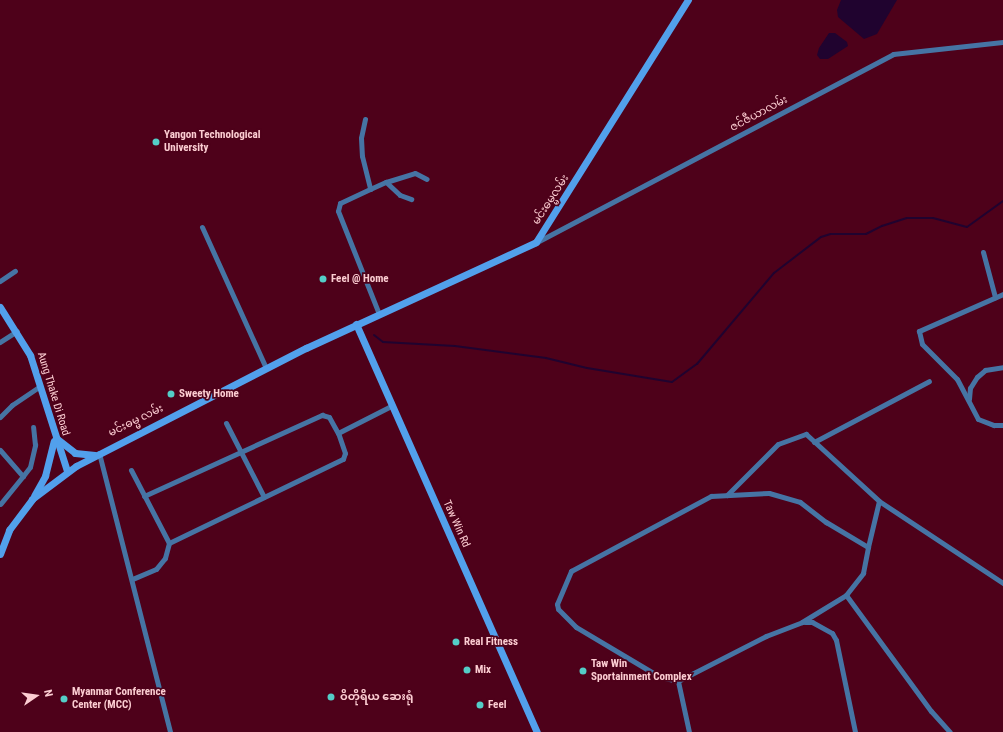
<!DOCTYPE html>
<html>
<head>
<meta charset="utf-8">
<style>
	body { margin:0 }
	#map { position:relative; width:1003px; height:732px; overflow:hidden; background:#4e011a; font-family:"Roboto Condensed","Noto Sans Myanmar",sans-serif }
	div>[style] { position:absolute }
	.water>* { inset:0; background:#20032f }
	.stream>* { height:2px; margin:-1px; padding:0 1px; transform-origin:1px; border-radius:1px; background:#20032f }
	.minor>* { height:5px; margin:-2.5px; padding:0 2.5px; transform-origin:2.5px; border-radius:2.5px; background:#4674a4 }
	.secondary>* { height:7px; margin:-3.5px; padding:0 3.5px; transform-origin:3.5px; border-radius:3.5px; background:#52a0ec }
	.dots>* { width:11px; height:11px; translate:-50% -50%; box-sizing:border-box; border:2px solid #4e011a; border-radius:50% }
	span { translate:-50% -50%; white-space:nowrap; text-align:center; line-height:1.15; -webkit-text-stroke:3.5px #4e011a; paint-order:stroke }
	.street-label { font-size:11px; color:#fccdd2 }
	.poi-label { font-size:11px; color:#fccdd2; font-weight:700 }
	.left { translate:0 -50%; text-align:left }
	.north { position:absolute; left:16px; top:676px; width:40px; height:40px; -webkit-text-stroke:3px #4e011a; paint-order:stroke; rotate:77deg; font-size:11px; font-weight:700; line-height:16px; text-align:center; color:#fccdd2 }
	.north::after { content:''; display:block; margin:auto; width:14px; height:18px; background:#fccdd2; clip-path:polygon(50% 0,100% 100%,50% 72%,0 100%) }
</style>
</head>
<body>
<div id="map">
	<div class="water">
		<i style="clip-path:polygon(841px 0,897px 0,877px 34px,864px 39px,838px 17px,837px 10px)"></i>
		<i style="clip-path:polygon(829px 33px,835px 33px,847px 42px,848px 46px,828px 59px,820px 59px,817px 55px,819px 48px)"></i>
	</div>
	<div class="stream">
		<i style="left:374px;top:335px;width:11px;rotate:38deg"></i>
		<i style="left:383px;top:342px;width:72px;rotate:3.2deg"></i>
		<i style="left:455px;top:346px;width:92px;rotate:7.5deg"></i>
		<i style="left:546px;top:358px;width:42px;rotate:13.7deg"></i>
		<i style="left:587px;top:368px;width:86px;rotate:9.4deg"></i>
		<i style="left:672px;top:382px;width:31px;rotate:-36deg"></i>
		<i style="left:697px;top:364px;width:119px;rotate:-49.8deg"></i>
		<i style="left:774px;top:273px;width:59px;rotate:-37.5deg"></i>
		<i style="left:821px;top:237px;width:10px;rotate:-17deg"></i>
		<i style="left:831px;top:234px;width:35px"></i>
		<i style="left:866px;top:234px;width:18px;rotate:-27deg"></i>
		<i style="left:882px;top:226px;width:26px;rotate:-18deg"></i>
		<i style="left:907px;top:218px;width:26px"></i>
		<i style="left:933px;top:218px;width:35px;rotate:15deg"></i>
		<i style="left:967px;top:227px;width:44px;rotate:-35.8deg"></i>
	</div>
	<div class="minor">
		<i style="left:365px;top:119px;width:19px;rotate:102deg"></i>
		<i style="left:361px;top:138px;width:18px;rotate:87deg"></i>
		<i style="left:362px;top:156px;width:34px;rotate:76deg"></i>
		<i style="left:370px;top:189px;width:33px;rotate:155deg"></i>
		<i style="left:340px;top:203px;width:8px;rotate:104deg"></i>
		<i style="left:338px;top:211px;width:111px;rotate:68.3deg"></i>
		<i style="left:386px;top:182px;width:30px;rotate:-17deg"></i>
		<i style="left:415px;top:173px;width:13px;rotate:27deg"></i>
		<i style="left:370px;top:189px;width:17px;rotate:-24deg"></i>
		<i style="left:386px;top:182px;width:19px;rotate:43deg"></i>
		<i style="left:400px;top:195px;width:12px;rotate:20deg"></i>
		<i style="left:202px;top:227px;width:155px;rotate:65.6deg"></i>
		<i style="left:537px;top:242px;width:403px;rotate:-27.8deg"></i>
		<i style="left:893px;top:54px;width:111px;rotate:-6.2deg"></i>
		<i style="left:983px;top:252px;width:47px;rotate:75.1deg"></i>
		<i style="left:0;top:281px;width:18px;rotate:-34deg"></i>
		<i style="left:1003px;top:294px;width:92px;rotate:156.2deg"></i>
		<i style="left:919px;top:331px;width:13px;rotate:77deg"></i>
		<i style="left:922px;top:344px;width:49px;rotate:45deg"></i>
		<i style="left:957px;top:379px;width:45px;rotate:62.3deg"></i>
		<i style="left:978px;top:419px;width:17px;rotate:21deg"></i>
		<i style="left:994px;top:425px;width:9px"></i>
		<i style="left:0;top:342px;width:20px;rotate:-33deg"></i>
		<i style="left:969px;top:399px;width:11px;rotate:-85deg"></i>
		<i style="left:970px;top:388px;width:13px;rotate:-58deg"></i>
		<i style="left:977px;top:377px;width:11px;rotate:-41deg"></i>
		<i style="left:985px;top:370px;width:18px;rotate:-9deg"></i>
		<i style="left:0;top:417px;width:17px;rotate:-45deg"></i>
		<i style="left:12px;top:405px;width:34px;rotate:-34deg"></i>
		<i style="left:226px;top:423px;width:83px;rotate:62.8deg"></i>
		<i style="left:814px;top:442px;width:130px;rotate:-27.9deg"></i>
		<i style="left:0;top:450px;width:35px;rotate:49deg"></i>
		<i style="left:23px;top:476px;width:36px;rotate:129deg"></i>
		<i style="left:99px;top:453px;width:288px;rotate:75.7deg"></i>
		<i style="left:131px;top:470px;width:82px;rotate:62.5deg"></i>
		<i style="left:169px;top:543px;width:16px;rotate:105deg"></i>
		<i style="left:165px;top:558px;width:14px;rotate:129deg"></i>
		<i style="left:156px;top:569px;width:26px;rotate:157deg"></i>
		<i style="left:23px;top:476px;width:11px;rotate:-52deg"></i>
		<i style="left:30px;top:467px;width:23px;rotate:-77deg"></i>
		<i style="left:35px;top:445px;width:18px;rotate:-96deg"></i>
		<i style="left:727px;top:495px;width:72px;rotate:-45deg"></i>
		<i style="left:778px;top:444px;width:30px;rotate:-20deg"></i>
		<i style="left:806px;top:434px;width:99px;rotate:42.5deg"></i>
		<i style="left:144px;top:496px;width:196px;rotate:-24.5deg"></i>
		<i style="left:322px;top:415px;width:7px;rotate:16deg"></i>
		<i style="left:329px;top:417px;width:18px;rotate:61deg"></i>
		<i style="left:338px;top:433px;width:59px;rotate:-27deg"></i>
		<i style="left:169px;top:543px;width:193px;rotate:-25.8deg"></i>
		<i style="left:343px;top:459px;width:6px;rotate:-72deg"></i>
		<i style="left:345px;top:453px;width:21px;rotate:-109deg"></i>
		<i style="left:846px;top:595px;width:144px;rotate:53.8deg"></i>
		<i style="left:931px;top:711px;width:28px;rotate:48deg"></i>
		<i style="left:805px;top:622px;width:7px"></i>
		<i style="left:812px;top:622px;width:23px;rotate:29deg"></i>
		<i style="left:832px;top:633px;width:8px;rotate:60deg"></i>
		<i style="left:836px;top:640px;width:94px;rotate:78.3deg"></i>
		<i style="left:678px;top:681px;width:18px;rotate:-167deg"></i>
		<i style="left:660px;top:677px;width:98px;rotate:-149.2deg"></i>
		<i style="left:576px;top:627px;width:25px;rotate:-135deg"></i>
		<i style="left:558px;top:609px;width:5px;rotate:-101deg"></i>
		<i style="left:557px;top:604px;width:36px;rotate:-67deg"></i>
		<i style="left:571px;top:571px;width:159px;rotate:-28.2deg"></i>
		<i style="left:711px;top:496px;width:58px;rotate:-3deg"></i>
		<i style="left:769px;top:493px;width:32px;rotate:16deg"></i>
		<i style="left:800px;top:502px;width:33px;rotate:38deg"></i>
		<i style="left:826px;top:522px;width:49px;rotate:30.8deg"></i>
		<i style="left:868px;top:547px;width:47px;rotate:-76.6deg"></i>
		<i style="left:879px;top:501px;width:149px;rotate:33.5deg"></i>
		<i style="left:689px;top:732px;width:52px;rotate:-102.2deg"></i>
		<i style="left:678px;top:681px;width:99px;rotate:-27.1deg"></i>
		<i style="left:766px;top:636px;width:39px;rotate:-21deg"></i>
		<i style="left:802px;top:622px;width:52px;rotate:-31.5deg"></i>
		<i style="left:846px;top:595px;width:28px;rotate:-52deg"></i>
		<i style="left:863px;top:573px;width:26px;rotate:-79deg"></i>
	</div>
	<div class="secondary">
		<i style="left:0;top:307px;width:57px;rotate:58deg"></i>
		<i style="left:30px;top:355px;width:122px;rotate:72.3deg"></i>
		<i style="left:356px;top:324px;width:446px;rotate:66.1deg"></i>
		<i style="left:56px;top:438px;width:24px;rotate:38deg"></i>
		<i style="left:75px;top:453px;width:20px;rotate:6deg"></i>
		<i style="left:34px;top:496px;width:23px;rotate:-61deg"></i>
		<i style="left:45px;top:476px;width:36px;rotate:-76deg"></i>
		<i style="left:0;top:554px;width:26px;rotate:-69deg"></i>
		<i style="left:9px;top:530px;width:39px;rotate:-53deg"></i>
		<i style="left:32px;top:499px;width:55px;rotate:-36.9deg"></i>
		<i style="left:76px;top:466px;width:259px;rotate:-27.2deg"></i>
		<i style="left:306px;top:348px;width:253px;rotate:-24.7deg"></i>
		<i style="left:536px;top:242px;width:286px;rotate:-57.9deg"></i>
	</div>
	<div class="dots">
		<i style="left:156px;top:142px;background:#54cdc7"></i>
		<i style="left:323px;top:279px;background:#54cdc7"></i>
		<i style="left:171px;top:394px;background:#54cdc7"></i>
		<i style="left:456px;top:642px;background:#54cdc7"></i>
		<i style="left:467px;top:670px;background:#54cdc7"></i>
		<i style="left:583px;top:671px;background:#54cdc7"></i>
		<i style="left:331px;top:697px;background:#54cdc7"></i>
		<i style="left:64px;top:699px;background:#54cdc7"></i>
		<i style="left:480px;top:705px;background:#54cdc7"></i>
	</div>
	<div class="street-label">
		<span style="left:759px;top:114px;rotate:-28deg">ဇင်ဇီယာလမ်း</span>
		<span style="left:551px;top:200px;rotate:-57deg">မင်းဓမ္မလမ်း</span>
		<span style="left:53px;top:394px;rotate:73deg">Aung Thake Di Road</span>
		<span style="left:136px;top:421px;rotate:-26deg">မင်းဓမ္မ လမ်း</span>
		<span style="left:456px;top:524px;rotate:66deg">Taw Win Rd</span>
	</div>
	<div class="poi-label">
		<span class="left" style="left:164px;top:142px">Yangon Technological<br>University</span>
		<span class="left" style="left:331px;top:279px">Feel @ Home</span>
		<span class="left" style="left:179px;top:394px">Sweety Home</span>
		<span class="left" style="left:464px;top:642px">Real Fitness</span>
		<span class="left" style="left:591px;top:671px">Taw Win<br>Sportainment Complex</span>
		<span class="left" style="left:475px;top:670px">Mix</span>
		<span class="left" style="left:72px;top:699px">Myanmar Conference<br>Center (MCC)</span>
		<span class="left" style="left:340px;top:697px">ဝိတိုရိယ ဆေးရုံ</span>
		<span class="left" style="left:488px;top:705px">Feel</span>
	</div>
	<div class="north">N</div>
</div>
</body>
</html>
